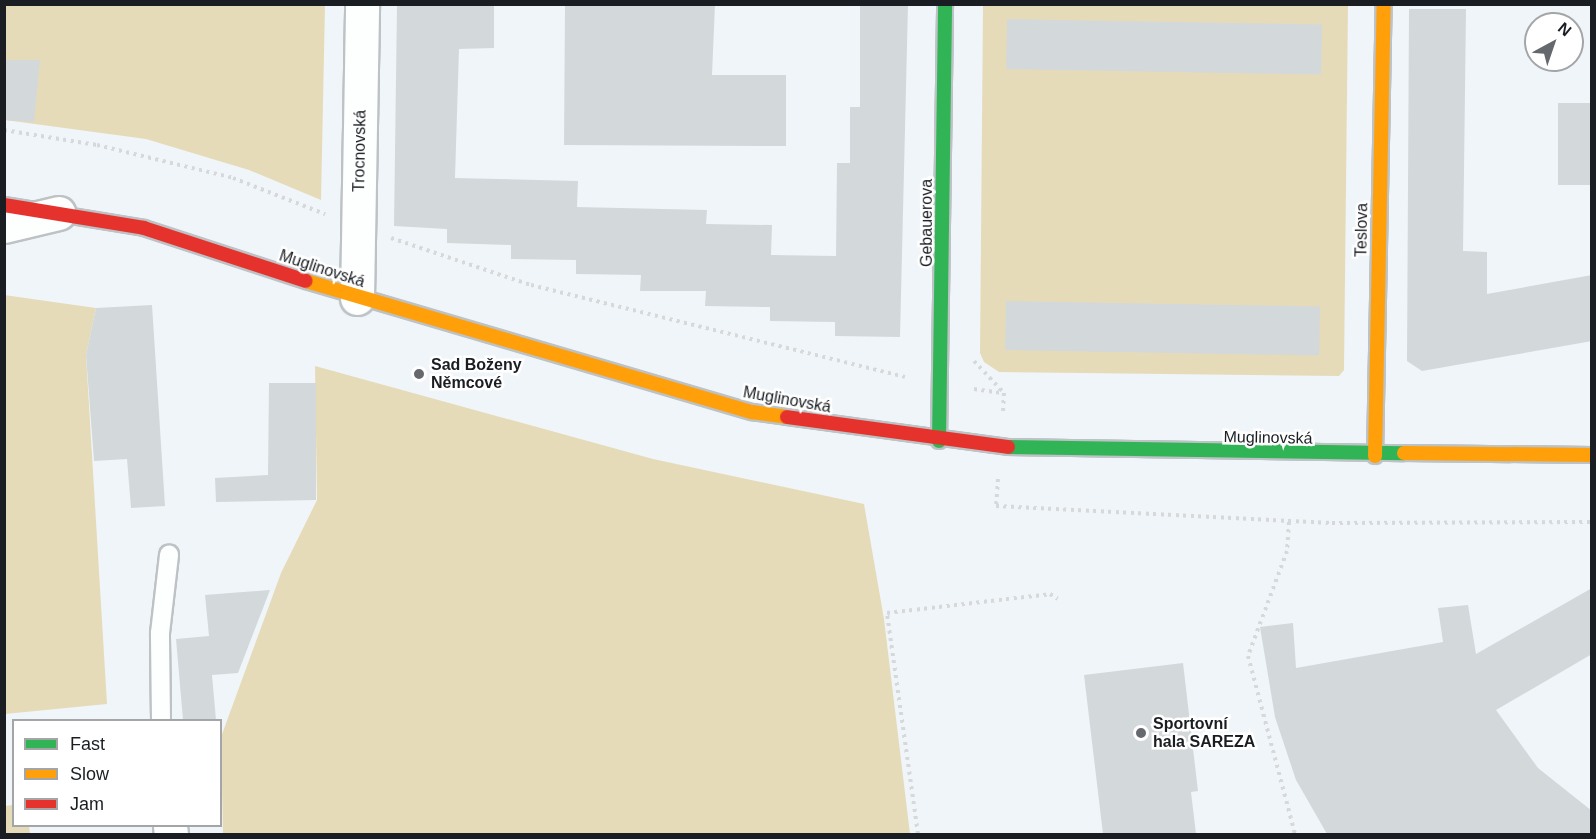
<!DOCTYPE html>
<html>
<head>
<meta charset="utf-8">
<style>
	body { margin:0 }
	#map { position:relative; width:1596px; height:839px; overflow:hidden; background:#f0f5f9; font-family:Helvetica,sans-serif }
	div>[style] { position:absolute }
	.green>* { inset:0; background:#e6dbb9 }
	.building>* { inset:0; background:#d3d8db; transform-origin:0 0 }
	.path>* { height:4px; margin-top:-2px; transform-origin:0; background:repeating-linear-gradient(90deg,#d6d8d9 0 3px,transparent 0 7.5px) }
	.roads { filter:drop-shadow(2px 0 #bdc2c5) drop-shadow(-2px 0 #bdc2c5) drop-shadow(0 2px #bdc2c5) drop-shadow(0 -2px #bdc2c5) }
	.lane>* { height:18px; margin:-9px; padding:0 9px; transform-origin:9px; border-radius:9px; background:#fdfefe }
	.street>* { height:33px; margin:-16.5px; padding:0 16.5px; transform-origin:16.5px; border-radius:16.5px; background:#fdfefe }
	.fast>* { height:14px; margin:-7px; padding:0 7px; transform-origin:7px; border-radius:7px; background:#30b455 }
	.slow>* { height:14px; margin:-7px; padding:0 7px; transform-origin:7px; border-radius:7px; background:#ff9f0a }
	.jam>* { height:14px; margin:-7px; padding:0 7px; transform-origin:7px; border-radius:7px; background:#e5322d }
	.dots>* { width:16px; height:16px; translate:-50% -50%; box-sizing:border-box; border:3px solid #fff; border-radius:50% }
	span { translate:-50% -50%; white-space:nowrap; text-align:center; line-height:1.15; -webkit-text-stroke:5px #fff; paint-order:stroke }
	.street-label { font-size:16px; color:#1a1e22 }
	.poi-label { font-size:16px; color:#1a1e22; font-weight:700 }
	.left { translate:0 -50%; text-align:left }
	.frame { position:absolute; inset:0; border:6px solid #1a1e22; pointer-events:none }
	.legend { position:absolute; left:12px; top:719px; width:210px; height:108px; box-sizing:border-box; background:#fff; border:2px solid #a3a5a7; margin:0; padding:8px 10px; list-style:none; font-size:18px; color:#1a1e22 }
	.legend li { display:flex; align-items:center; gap:12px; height:30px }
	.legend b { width:30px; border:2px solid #a3a5a7 }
	.north { position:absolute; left:1524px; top:12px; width:60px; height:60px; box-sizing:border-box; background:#fff; border:2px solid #a3a5a7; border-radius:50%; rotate:40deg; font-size:16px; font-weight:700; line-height:24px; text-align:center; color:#1a1e22 }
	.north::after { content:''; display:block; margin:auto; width:21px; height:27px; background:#65696d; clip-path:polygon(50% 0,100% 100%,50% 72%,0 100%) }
</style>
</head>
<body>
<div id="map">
	<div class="green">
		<i style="clip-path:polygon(4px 5px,325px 5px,321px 200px,249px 170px,146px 139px,5px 120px)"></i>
		<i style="clip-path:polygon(983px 5px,1348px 5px,1344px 370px,1339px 376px,999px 372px,984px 362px,980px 353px)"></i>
		<i style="clip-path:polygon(4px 295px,96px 308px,86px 355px,107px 704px,5px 714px)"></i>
		<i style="clip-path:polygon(315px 366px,653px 459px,864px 504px,884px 619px,910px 834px,223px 834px,221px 737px,281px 573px,317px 500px)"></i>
		<i style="clip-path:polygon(13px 805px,14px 826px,29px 826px,30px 834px,5px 834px,5px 806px)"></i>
	</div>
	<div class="building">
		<i style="clip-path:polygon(397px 4px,494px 4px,494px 48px,459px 49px,455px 178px,578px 181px,577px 207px,707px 210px,706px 224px,772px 225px,771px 255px,836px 256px,837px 163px,850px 163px,850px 107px,860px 107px,860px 4px,908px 4px,900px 337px,835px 336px,835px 322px,770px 321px,770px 307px,705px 306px,706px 291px,640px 291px,641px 275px,576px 274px,576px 260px,511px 259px,511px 245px,447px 243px,447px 229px,394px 226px)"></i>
		<i style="clip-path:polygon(565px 4px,715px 4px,712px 75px,786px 75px,786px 146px,564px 145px)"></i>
		<i style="clip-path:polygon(1409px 9px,1466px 9px,1463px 251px,1487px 252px,1487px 294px,1592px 275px,1592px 341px,1422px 371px,1407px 361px)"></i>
		<i style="left:1007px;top:19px;width:315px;height:50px;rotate:1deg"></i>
		<i style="clip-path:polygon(4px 60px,40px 60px,34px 122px,4px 120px)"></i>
		<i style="left:1558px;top:103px;width:34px;height:82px"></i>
		<i style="left:1006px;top:301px;width:314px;height:49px;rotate:1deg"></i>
		<i style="clip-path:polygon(152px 305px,165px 506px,131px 508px,127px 459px,94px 461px,86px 355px,96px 308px)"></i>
		<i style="clip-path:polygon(269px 383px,316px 383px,316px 500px,216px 502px,215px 478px,268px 475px)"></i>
		<i style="clip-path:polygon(1592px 588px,1592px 654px,1496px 710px,1538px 768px,1592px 811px,1592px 834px,1327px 834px,1296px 780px,1275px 717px,1260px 627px,1293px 623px,1296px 668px,1443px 642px,1438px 608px,1468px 605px,1476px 654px)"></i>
		<i style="clip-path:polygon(270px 590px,238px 673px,212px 675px,216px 720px,183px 720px,176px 639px,209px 636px,205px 595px)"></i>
		<i style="clip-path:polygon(1183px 663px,1198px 791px,1191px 792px,1196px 834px,1103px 834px,1084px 675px)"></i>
	</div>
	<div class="path">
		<i style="left:4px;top:130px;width:94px;rotate:9.2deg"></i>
		<i style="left:97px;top:145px;width:140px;rotate:13.6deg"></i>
		<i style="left:233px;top:178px;width:99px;rotate:21.4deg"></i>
		<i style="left:391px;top:238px;width:148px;rotate:18.6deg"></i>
		<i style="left:531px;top:285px;width:385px;rotate:13.8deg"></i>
		<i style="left:974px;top:361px;width:44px;rotate:46.8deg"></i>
		<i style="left:1004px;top:393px;width:18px;rotate:93deg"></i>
		<i style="left:974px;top:389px;width:28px;rotate:8deg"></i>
		<i style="left:998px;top:479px;width:27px;rotate:94deg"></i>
		<i style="left:996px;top:506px;width:336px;rotate:2.9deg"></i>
		<i style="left:1332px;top:523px;width:260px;rotate:-0.2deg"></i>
		<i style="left:1289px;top:522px;width:29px;rotate:94deg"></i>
		<i style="left:1287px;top:551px;width:112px;rotate:110.4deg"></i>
		<i style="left:1248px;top:656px;width:184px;rotate:75.2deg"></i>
		<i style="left:918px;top:834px;width:223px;rotate:-98deg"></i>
		<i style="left:887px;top:613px;width:164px;rotate:-6.6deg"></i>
		<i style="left:1050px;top:594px;width:9px;rotate:32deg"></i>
	</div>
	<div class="roads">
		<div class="lane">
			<i style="left:161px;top:720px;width:87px;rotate:-90.7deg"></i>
			<i style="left:160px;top:633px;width:79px;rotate:-83.4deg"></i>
		</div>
		<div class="street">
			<i style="left:4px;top:226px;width:56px;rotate:-13.5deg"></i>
			<i style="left:357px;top:298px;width:294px;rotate:-89deg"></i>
			<i style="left:170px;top:826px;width:8px;rotate:83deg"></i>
		</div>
		<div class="fast">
			<i style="left:939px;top:441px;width:437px;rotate:-89.2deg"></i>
			<i style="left:1008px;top:447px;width:396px;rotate:0.9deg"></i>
		</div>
		<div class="slow">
			<i style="left:306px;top:281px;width:465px;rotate:16.4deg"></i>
			<i style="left:752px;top:412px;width:35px;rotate:8deg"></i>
			<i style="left:1404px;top:453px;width:188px;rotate:0.6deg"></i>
			<i style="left:1375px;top:456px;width:452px;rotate:-88.9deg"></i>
		</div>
		<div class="jam">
			<i style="left:4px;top:205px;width:142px;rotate:9.3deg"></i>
			<i style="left:144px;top:228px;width:170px;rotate:18.1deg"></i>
			<i style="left:787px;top:417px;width:223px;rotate:7.7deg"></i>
		</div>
	</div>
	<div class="dots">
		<i style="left:419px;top:374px;background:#65696d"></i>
		<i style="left:1141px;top:733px;background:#65696d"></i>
	</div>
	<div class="street-label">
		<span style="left:360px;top:151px;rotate:-89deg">Trocnovská</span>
		<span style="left:927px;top:223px;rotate:-90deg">Gebauerova</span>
		<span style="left:1362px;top:230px;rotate:-89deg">Teslova</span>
		<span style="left:322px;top:269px;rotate:18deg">Muglinovská</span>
		<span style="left:787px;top:400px;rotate:10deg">Muglinovská</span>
		<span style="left:1268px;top:438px;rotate:1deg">Muglinovská</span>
	</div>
	<div class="poi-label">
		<span class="left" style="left:431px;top:374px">Sad Boženy<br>Němcové</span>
		<span class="left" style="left:1153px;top:733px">Sportovní<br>hala SAREZA</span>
	</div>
	<div class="frame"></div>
	<ul class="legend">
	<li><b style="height:8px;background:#30b455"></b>Fast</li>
	<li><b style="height:8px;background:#ff9f0a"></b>Slow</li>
	<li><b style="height:8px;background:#e5322d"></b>Jam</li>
	</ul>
	<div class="north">N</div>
</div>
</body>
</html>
